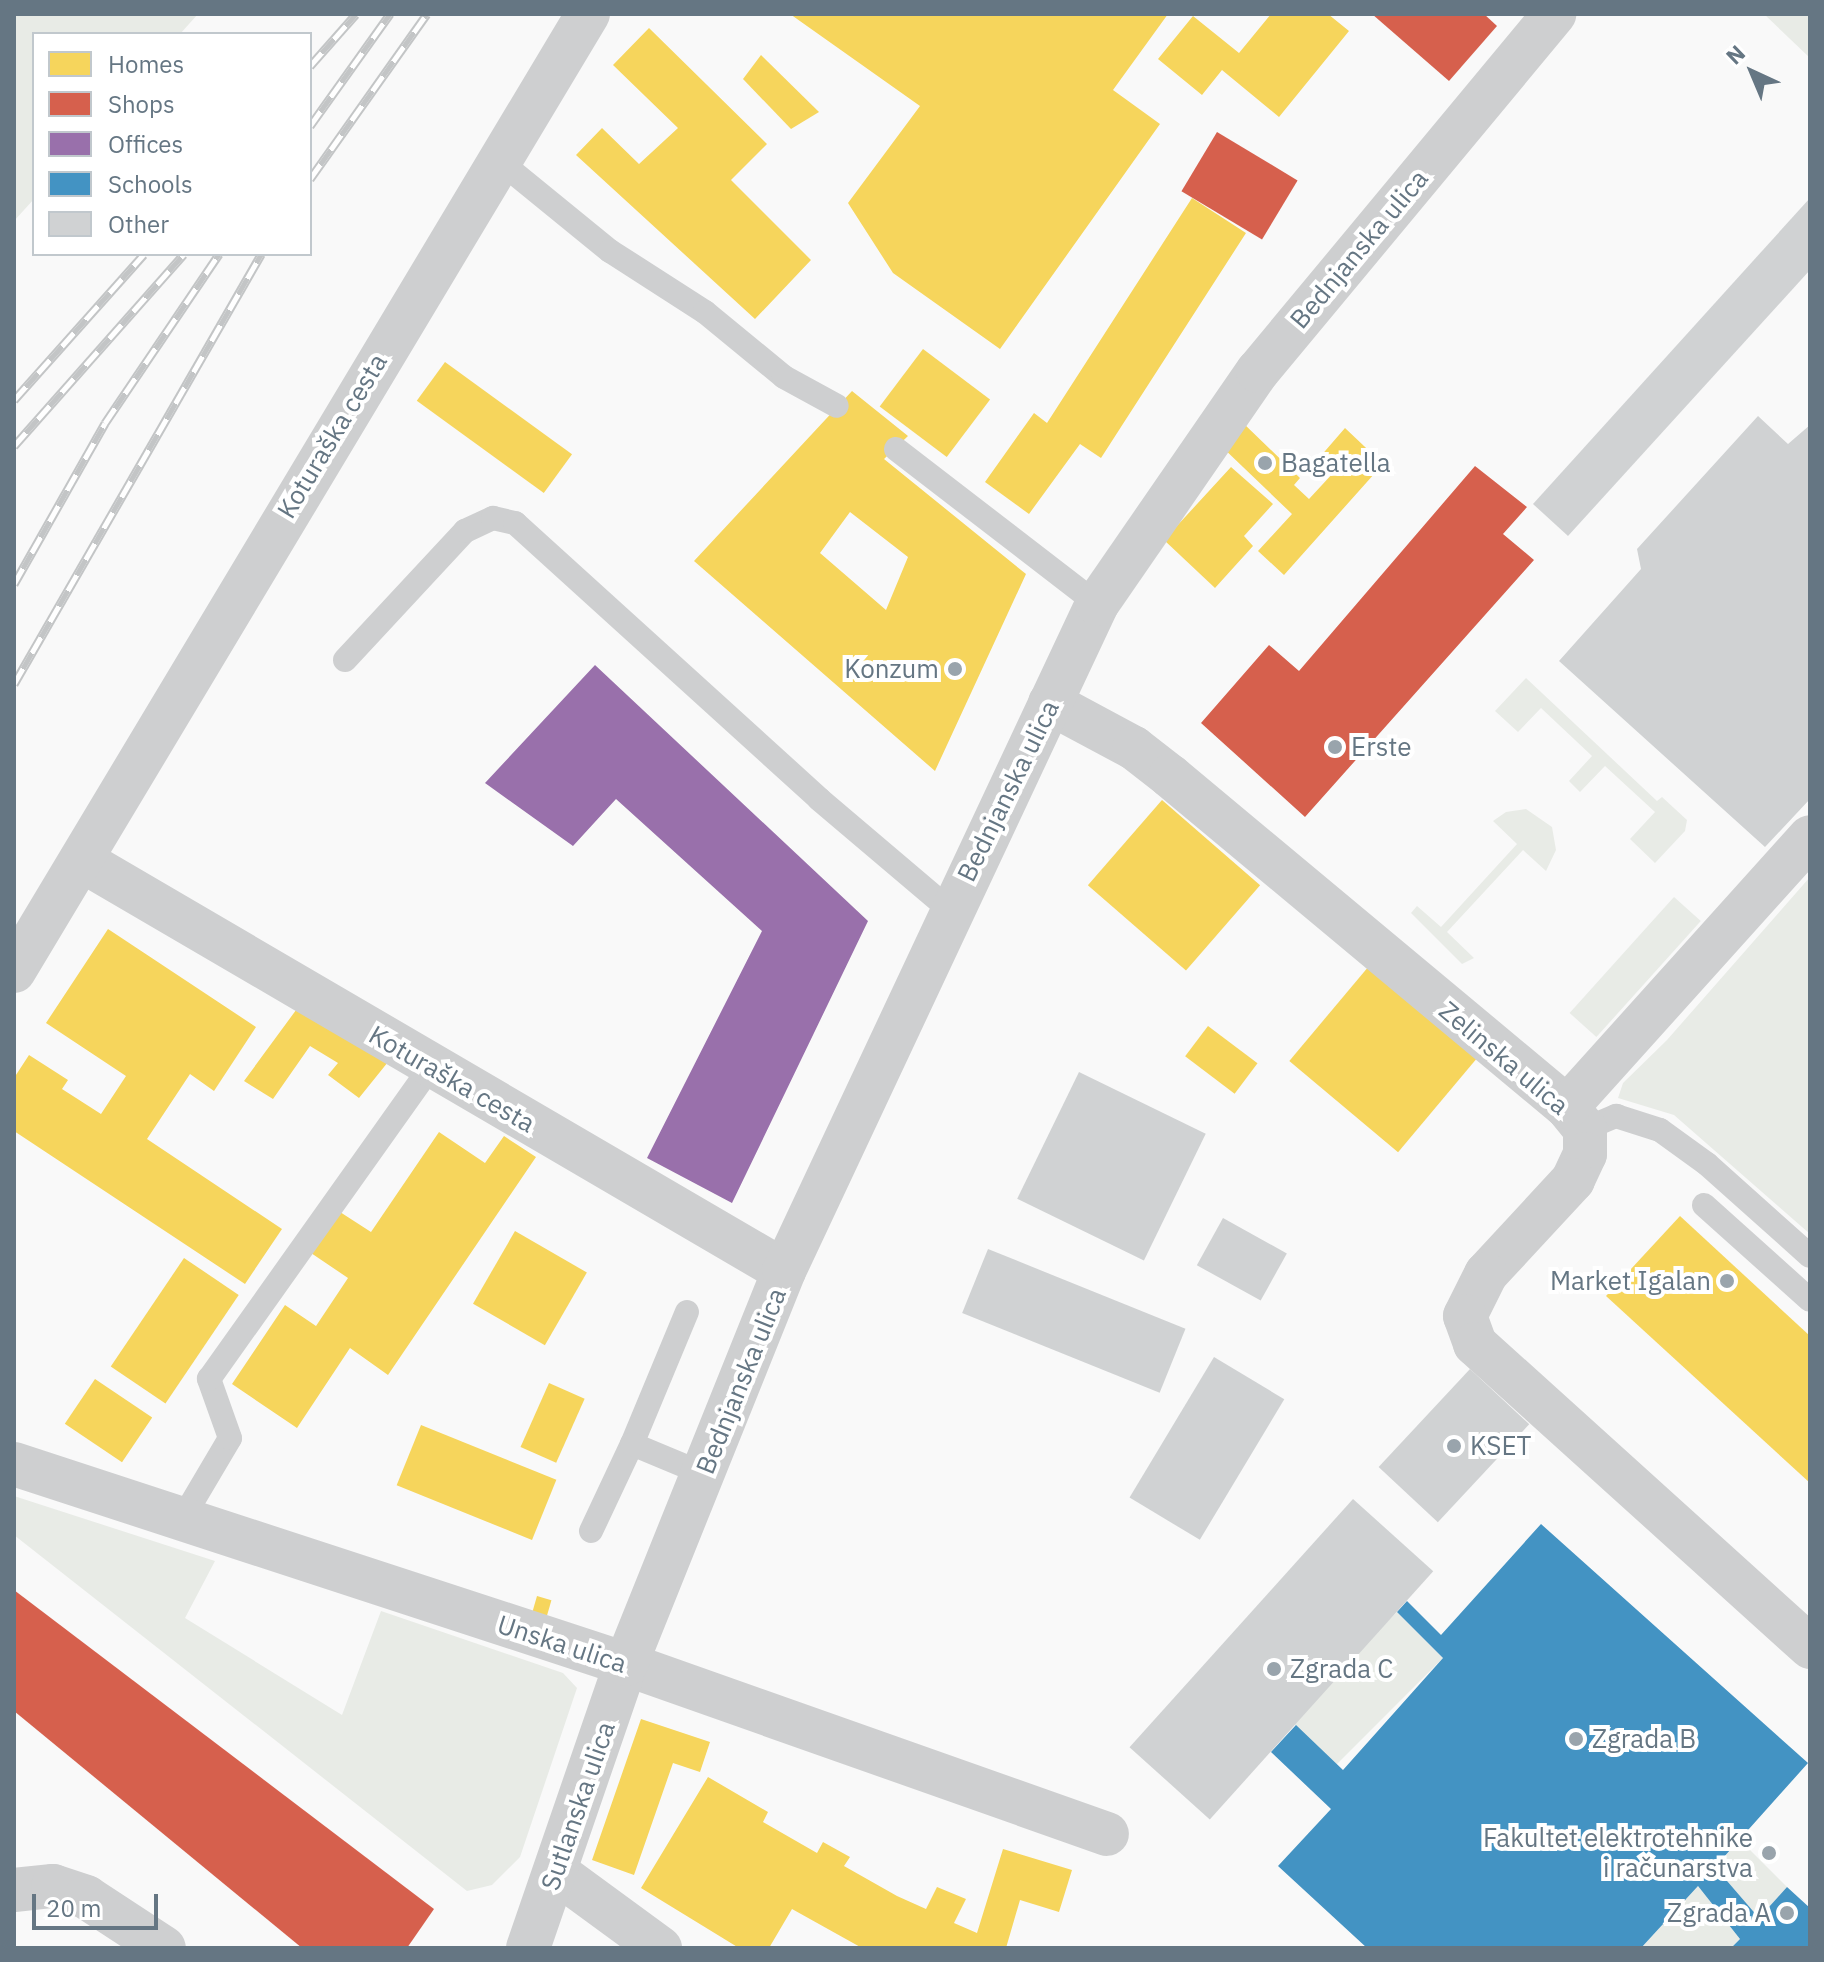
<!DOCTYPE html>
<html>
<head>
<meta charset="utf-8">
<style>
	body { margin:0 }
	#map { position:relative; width:1824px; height:1962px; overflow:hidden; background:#f9f9f9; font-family:"IBM Plex Sans",sans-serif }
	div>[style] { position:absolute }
	.green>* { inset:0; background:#e8ebe6; transform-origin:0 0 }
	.homes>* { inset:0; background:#f6d55c; transform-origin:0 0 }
	.shops>* { inset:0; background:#d6604d; transform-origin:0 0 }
	.offices>* { inset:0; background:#9970ab }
	.schools>* { inset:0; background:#4393c3 }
	.building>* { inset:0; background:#d0d2d3; transform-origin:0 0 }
	.lane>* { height:24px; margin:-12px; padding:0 12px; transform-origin:12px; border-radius:12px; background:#cecfd0 }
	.street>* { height:44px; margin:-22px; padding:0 22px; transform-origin:22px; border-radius:22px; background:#cecfd0 }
	.rail>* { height:9px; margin-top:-4.5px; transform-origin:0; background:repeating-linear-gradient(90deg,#fff 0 18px,#c3c5c6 0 36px); box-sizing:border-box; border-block:2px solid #c3c5c6 }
	.dots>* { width:22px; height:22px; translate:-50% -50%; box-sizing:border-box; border:4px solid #fff; border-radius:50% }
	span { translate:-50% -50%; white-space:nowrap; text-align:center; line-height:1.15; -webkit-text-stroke:8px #fff; paint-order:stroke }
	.street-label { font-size:26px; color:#657683 }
	.poi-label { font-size:26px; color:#657683 }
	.left { translate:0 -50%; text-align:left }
	.right { translate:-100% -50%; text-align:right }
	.frame { position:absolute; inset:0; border:16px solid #657683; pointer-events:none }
	.legend { position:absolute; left:32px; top:32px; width:280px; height:224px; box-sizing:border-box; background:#fff; border:2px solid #c1c8cd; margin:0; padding:10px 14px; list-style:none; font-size:24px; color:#657683 }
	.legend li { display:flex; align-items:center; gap:16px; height:40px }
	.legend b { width:40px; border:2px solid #c1c8cd }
	.north { position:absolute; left:1712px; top:32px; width:80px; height:80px; -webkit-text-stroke:6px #fff; paint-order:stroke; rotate:316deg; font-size:22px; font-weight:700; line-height:32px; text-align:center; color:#657683 }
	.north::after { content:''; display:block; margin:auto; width:28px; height:36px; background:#657683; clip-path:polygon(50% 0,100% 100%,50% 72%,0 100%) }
	.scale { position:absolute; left:32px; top:1894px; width:126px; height:36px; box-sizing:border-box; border:4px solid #657683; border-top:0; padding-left:10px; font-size:24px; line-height:28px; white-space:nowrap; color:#657683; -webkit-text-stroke:6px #fff; paint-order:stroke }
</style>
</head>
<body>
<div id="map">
	<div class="green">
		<i style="clip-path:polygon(14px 14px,198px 14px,180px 34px,34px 34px,34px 199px,14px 221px)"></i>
		<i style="clip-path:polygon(1764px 14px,1810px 14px,1810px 58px)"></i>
		<i style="clip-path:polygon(1526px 678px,1657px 801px,1662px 797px,1687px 820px,1685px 831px,1655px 863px,1630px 839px,1655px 812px,1605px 766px,1580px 792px,1569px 781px,1592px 756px,1541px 708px,1518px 732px,1495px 711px)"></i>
		<i style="clip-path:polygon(1526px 809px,1552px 827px,1556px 850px,1546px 871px,1523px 850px,1447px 932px,1474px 958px,1462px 964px,1411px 913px,1417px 906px,1441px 927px,1517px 844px,1493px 821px,1506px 812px)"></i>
		<i style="clip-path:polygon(1810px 877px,1810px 1234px,1674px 1115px,1618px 1098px,1623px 1083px,1667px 1040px)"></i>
		<i style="left:1674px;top:897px;width:36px;height:156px;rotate:42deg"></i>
		<i style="clip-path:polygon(14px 1496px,215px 1561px,185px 1618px,342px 1715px,381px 1611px,563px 1673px,577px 1688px,520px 1857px,492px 1885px,467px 1891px,14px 1535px)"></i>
		<i style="left:1397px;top:1612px;width:65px;height:152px;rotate:45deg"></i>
		<i style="clip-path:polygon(1740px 1840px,1787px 1887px,1759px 1918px,1715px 1867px)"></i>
		<i style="clip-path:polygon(1698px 1886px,1740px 1939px,1731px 1948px,1641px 1948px)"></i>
	</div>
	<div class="homes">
		<i style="clip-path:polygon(790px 14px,1168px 14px,1113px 90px,1160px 124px,1000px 349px,893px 273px,848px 203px,920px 106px)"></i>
		<i style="clip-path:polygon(1271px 14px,1328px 14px,1349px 31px,1279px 117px,1222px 70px,1202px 95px,1158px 59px,1193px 16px,1239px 53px)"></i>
		<i style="clip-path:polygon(649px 28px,767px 144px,731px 180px,811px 260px,755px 319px,576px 155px,602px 128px,639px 164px,678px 128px,613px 65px)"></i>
		<i style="clip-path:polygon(761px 55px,819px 112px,791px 129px,743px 79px)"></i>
		<i style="clip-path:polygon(1192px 198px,1246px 233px,1101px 458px,1080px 444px,1029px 514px,985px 482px,1034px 413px,1047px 423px)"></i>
		<i style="left:923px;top:349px;width:84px;height:72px;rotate:37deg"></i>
		<i style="left:445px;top:362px;width:157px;height:48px;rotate:36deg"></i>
		<i style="clip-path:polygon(evenodd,852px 391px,908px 436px,884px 459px,1026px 574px,935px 771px,694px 561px,852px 391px,850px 512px,908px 557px,886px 610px,820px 553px,850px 512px)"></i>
		<i style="clip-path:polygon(1242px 422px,1300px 478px,1294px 485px,1309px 499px,1334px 472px,1319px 458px,1345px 428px,1383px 464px,1284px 575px,1258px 551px,1292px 514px,1220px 445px)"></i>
		<i style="clip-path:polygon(1231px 467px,1273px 504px,1244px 536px,1253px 546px,1215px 588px,1164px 540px)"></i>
		<i style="left:1162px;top:800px;width:130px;height:113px;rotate:41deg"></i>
		<i style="clip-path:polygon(108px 929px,256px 1027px,214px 1091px,190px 1074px,147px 1139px,282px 1229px,245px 1284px,14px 1131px,14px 1078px,29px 1055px,68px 1080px,62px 1089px,101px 1114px,126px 1076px,46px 1023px)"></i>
		<i style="left:1369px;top:966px;width:142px;height:124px;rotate:40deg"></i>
		<i style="clip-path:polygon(299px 1006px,388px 1062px,359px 1098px,328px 1075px,338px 1063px,310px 1046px,273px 1099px,244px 1081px)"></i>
		<i style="left:1208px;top:1026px;width:62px;height:38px;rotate:37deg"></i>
		<i style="clip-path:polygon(439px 1132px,485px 1163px,504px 1136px,536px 1157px,388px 1375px,350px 1348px,297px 1428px,232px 1384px,285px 1305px,316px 1326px,348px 1278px,311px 1253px,340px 1212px,371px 1232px)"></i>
		<i style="clip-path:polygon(1680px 1216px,1810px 1336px,1810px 1483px,1606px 1296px)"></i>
		<i style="left:515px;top:1231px;width:83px;height:84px;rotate:30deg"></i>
		<i style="left:184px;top:1258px;width:66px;height:131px;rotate:34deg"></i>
		<i style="left:95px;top:1379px;width:69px;height:54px;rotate:34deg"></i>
		<i style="left:549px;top:1383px;width:39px;height:70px;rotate:24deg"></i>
		<i style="left:421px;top:1425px;width:146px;height:65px;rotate:22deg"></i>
		<i style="left:537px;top:1596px;width:15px;height:23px;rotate:16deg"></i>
		<i style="clip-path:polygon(641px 1719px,710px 1742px,700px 1772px,673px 1763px,634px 1875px,592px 1860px)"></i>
		<i style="clip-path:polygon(708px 1777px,768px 1812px,763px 1822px,817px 1853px,823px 1842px,850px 1857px,844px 1866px,897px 1896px,926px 1909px,937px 1887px,966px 1899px,954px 1923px,977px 1933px,1003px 1849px,1072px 1870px,1059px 1912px,1020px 1900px,1006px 1948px,862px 1948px,792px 1909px,769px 1948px,739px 1948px,641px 1888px)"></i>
	</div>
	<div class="shops">
		<i style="clip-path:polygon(1372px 14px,1484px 14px,1497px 26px,1449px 81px)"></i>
		<i style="left:1217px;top:132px;width:94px;height:69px;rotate:31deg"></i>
		<i style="clip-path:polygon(1475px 466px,1527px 507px,1503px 534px,1534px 560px,1305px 817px,1201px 723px,1269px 645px,1299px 671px)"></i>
		<i style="clip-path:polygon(14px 1590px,434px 1909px,407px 1948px,302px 1948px,14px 1711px)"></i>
	</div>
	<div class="offices">
		<i style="clip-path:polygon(595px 665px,868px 921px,732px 1203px,647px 1158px,762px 931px,616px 799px,573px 846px,485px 783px)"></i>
	</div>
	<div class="schools">
		<i style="clip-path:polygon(1541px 1524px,1808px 1763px,1715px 1867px,1759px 1918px,1787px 1887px,1810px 1908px,1810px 1948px,1731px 1948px,1740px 1939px,1698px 1886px,1641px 1948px,1367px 1948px,1278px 1866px,1331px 1809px,1271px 1752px,1296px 1725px,1343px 1770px,1443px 1658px,1397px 1612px,1407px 1601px,1441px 1635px)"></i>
	</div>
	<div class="building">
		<i style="clip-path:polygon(1810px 198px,1810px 270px,1568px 536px,1533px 504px)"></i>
		<i style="clip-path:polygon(1758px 416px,1788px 444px,1810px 425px,1810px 799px,1765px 847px,1559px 661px,1641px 569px,1637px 549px)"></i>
		<i style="left:1079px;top:1072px;width:141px;height:141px;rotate:26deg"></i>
		<i style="left:1223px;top:1218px;width:73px;height:54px;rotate:29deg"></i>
		<i style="left:988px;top:1249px;width:213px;height:69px;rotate:22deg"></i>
		<i style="left:1214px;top:1357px;width:82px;height:164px;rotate:31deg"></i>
		<i style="left:1470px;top:1369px;width:81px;height:134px;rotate:43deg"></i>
		<i style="left:1353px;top:1499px;width:108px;height:334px;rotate:42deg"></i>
	</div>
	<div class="lane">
		<i style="left:497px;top:159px;width:146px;rotate:39.2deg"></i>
		<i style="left:610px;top:251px;width:113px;rotate:32.7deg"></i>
		<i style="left:705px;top:312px;width:102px;rotate:39.4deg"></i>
		<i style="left:784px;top:377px;width:60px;rotate:28.7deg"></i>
		<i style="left:896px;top:449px;width:254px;rotate:37.6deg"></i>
		<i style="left:345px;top:660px;width:176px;rotate:-47.1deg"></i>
		<i style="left:465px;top:531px;width:31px;rotate:-25deg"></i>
		<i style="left:493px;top:518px;width:23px;rotate:13deg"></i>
		<i style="left:515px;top:523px;width:411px;rotate:42.2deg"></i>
		<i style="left:819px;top:799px;width:173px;rotate:40.3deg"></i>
		<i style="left:1585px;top:1129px;width:34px;rotate:-23deg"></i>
		<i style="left:1616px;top:1116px;width:46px;rotate:17.7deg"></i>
		<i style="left:1660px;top:1130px;width:58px;rotate:35.9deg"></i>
		<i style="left:1707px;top:1164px;width:138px;rotate:41.8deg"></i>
		<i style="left:1704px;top:1205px;width:142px;rotate:41.9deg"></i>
		<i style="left:632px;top:1444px;width:143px;rotate:-67.4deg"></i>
		<i style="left:181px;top:1521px;width:96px;rotate:-59.4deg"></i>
		<i style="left:230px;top:1438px;width:63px;rotate:-109.6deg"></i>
		<i style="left:209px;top:1379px;width:383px;rotate:-54.6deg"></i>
		<i style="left:591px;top:1531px;width:96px;rotate:-64.8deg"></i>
		<i style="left:632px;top:1444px;width:78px;rotate:22.6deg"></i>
	</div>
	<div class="street">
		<i style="left:1050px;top:703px;width:95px;rotate:28.2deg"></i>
		<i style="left:1134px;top:748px;width:46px;rotate:37.9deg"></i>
		<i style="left:1170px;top:776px;width:517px;rotate:39.82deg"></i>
		<i style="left:1567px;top:1107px;width:28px;rotate:51deg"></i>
		<i style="left:1585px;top:1129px;width:25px;rotate:90deg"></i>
		<i style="left:1585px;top:1154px;width:29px;rotate:115deg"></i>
		<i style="left:1573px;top:1180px;width:128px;rotate:132.8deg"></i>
		<i style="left:1486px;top:1274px;width:47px;rotate:116.6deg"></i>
		<i style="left:1465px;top:1316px;width:30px;rotate:70deg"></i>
		<i style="left:1475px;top:1344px;width:452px;rotate:42.1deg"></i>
		<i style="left:81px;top:860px;width:814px;rotate:30.31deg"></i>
		<i style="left:14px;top:971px;width:1116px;rotate:-59.05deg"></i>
		<i style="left:1567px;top:1107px;width:363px;rotate:-48deg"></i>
		<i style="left:14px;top:1464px;width:644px;rotate:18.1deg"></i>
		<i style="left:626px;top:1664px;width:510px;rotate:19.46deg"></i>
		<i style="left:556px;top:1872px;width:129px;rotate:36.2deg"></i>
		<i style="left:14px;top:1890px;width:39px;rotate:-6deg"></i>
		<i style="left:53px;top:1886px;width:35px;rotate:18deg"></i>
		<i style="left:86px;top:1897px;width:93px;rotate:33.2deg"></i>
		<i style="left:528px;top:1948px;width:300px;rotate:-71deg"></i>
		<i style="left:626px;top:1664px;width:424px;rotate:-68.1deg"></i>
		<i style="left:784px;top:1271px;width:737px;rotate:-64.86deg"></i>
		<i style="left:1097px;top:604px;width:283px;rotate:-55.4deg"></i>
		<i style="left:1258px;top:371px;width:464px;rotate:-50.3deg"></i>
	</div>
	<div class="rail">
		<i style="left:310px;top:66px;width:69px;rotate:-48.5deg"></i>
		<i style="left:310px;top:126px;width:138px;rotate:-54.5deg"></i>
		<i style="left:310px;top:179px;width:202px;rotate:-54.7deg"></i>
		<i style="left:14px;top:400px;width:195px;rotate:-48.3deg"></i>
		<i style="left:14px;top:446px;width:256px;rotate:-48.5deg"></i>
		<i style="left:14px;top:584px;width:185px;rotate:-60.5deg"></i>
		<i style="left:105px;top:423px;width:204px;rotate:-56deg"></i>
		<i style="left:14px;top:684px;width:496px;rotate:-60.1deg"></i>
	</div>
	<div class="dots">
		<i style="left:1265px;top:463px;background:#99a4ac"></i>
		<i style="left:955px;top:669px;background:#99a4ac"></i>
		<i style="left:1335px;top:747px;background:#99a4ac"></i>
		<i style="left:1727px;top:1281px;background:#99a4ac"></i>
		<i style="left:1454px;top:1446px;background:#99a4ac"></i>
		<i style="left:1274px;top:1669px;background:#99a4ac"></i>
		<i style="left:1576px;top:1739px;background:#99a4ac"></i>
		<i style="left:1769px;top:1853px;background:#99a4ac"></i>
		<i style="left:1787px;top:1913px;background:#99a4ac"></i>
	</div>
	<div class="street-label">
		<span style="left:1359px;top:249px;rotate:-50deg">Bednjanska ulica</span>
		<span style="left:332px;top:436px;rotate:-59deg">Koturaška cesta</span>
		<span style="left:1008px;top:791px;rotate:-64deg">Bednjanska ulica</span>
		<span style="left:1504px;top:1058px;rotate:40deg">Zelinska ulica</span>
		<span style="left:452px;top:1079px;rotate:30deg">Koturaška cesta</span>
		<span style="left:741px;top:1381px;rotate:-68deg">Bednjanska ulica</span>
		<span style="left:562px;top:1644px;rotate:18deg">Unska ulica</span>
		<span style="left:578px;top:1806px;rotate:-71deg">Sutlanska ulica</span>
	</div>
	<div class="poi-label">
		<span class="left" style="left:1281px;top:463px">Bagatella</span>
		<span class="right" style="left:939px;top:669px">Konzum</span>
		<span class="left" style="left:1351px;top:747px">Erste</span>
		<span class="right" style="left:1711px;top:1281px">Market Igalan</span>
		<span class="left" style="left:1470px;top:1446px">KSET</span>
		<span class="left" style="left:1290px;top:1669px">Zgrada C</span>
		<span class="left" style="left:1592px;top:1739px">Zgrada B</span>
		<span class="right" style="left:1753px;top:1853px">Fakultet elektrotehnike<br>i računarstva</span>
		<span class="right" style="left:1771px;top:1913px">Zgrada A</span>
	</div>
	<div class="frame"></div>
	<ul class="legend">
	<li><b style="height:22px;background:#f6d55c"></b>Homes</li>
	<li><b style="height:22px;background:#d6604d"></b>Shops</li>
	<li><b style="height:22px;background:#9970ab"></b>Offices</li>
	<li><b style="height:22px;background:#4393c3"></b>Schools</li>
	<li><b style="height:22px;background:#d0d2d3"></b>Other</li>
	</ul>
	<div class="north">N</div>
	<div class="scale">20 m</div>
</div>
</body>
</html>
